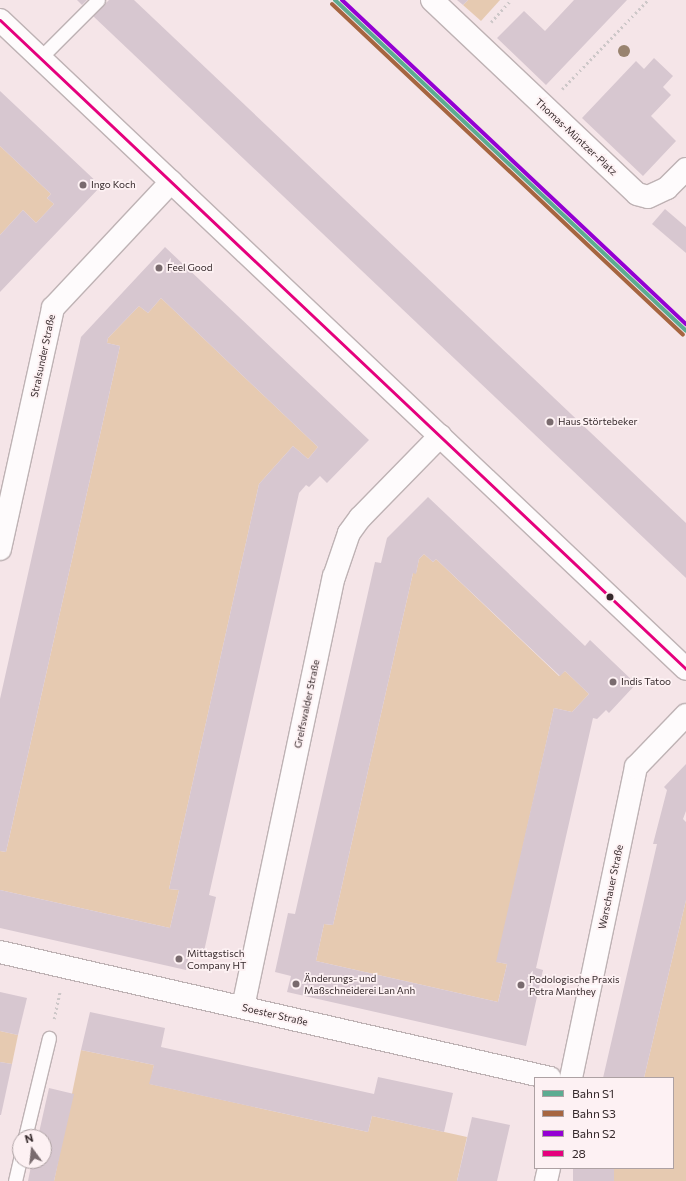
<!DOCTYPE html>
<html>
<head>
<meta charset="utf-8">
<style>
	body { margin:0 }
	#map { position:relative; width:686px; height:1181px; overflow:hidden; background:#f5e5e8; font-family:Commissioner,sans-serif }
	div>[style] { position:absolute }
	.green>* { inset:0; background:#e6cab1 }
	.building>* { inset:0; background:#d7c7d0; transform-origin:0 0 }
	.path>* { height:2.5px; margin-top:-1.25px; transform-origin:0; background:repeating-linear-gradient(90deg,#cdc7c8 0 2px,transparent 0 5px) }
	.roads { filter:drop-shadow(1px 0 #beb2b4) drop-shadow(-1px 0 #beb2b4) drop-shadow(0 1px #beb2b4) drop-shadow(0 -1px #beb2b4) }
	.service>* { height:13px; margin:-6.5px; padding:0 6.5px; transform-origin:6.5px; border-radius:6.5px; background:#fefbfc }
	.minor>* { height:22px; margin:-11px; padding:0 11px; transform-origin:11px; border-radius:11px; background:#fefbfc }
	.tertiary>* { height:22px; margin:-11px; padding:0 11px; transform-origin:11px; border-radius:11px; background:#fefbfc }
	.bus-1>* { height:3px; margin:-1.5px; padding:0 1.5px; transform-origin:1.5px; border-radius:1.5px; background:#e5007d }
	.rail-1>* { height:4px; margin:-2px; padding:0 2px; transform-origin:2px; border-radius:2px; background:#5cac91 }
	.rail-2>* { height:4px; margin:-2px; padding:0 2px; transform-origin:2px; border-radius:2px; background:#a66540 }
	.rail-3>* { height:4px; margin:-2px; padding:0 2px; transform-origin:2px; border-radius:2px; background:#9400d3 }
	.trees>* { width:12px; height:12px; margin:-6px; border-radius:50%; background:#99836f }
	.dots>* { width:11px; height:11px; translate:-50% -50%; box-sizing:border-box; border:2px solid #fdf1f3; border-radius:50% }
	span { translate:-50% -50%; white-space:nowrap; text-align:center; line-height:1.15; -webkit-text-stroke:3.5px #fdf1f3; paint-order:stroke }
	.street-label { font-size:10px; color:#362a2c }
	.poi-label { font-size:10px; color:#362a2c }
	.left { translate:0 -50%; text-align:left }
	.legend { position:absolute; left:534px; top:1077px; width:140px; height:92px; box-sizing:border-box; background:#fdf1f3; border:1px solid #ada1a3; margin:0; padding:5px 7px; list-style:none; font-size:12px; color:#362a2c }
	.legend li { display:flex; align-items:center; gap:8px; height:20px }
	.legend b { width:20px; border:1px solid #ada1a3 }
	.north { position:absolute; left:12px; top:1129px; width:40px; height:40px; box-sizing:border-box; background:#fdf1f3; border:1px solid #ada1a3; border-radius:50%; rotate:345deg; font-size:11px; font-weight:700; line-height:16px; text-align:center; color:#362a2c }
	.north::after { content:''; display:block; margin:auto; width:14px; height:18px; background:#796b6e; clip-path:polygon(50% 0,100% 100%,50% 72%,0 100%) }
</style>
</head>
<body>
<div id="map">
	<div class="green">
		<i style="clip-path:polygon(468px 0,500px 0,481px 21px,463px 5px)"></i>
		<i style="clip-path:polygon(0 146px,51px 194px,47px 198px,54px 204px,36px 223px,23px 210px,0 235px)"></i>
		<i style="clip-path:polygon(161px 298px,318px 447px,308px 459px,293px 446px,259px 484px,169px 889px,179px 890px,170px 928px,0 890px,0 851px,6px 852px,120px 346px,107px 343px,108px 338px,139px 306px,148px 313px)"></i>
		<i style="clip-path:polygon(424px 554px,433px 562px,436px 559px,559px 676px,565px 671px,589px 694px,572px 712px,554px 708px,497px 962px,507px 964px,498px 1002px,316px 961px,324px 924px,333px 925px,413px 573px,416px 573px,419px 559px)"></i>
		<i style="clip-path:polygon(686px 900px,686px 1181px,611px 1181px,614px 1168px,673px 1168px,673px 1078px,644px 1078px)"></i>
		<i style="clip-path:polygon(0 1031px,18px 1035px,12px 1064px,0 1062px)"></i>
		<i style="clip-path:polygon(81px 1050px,154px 1065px,150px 1084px,368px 1132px,372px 1116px,467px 1137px,457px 1181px,54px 1181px)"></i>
	</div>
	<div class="building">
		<i style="clip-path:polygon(77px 0,87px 0,82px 5px)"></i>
		<i style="clip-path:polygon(109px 0,134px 0,686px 523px,686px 578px,93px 16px)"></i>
		<i style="clip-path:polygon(457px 0,468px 0,463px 5px)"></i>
		<i style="clip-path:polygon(574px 0,627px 0,546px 85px,497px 38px,524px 11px,545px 31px)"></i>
		<i style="clip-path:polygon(654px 58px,673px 76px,663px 87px,671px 95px,651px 116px,676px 141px,643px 176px,582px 118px,636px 61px,644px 69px)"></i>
		<i style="clip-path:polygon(0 91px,101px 186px,0 292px,0 235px,23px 210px,36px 223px,54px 204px,47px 198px,51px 194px,0 146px)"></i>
		<i style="clip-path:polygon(665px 209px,686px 227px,686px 253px,652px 224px)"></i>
		<i style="clip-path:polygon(165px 247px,369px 440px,327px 483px,320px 476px,309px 487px,306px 485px,299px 493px,209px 895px,216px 897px,203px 956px,189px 953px,186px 970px,0 928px,0 890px,170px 928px,179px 890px,169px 889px,259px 484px,293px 446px,308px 459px,318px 447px,161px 298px,148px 313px,139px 306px,108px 338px,107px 343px,120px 346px,6px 852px,0 851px,0 699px,81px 337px)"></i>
		<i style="clip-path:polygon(evenodd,428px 497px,585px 646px,590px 640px,636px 684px,609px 713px,606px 710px,597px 719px,593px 718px,536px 968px,543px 970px,526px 1046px,287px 992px,291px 976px,275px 972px,288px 913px,295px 914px,375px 562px,381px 563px,387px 538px,428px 497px,424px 554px,433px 562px,436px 559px,560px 676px,565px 671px,589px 694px,572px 712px,554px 708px,496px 962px,507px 964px,498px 1002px,316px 961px,324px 924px,333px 925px,413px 573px,416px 574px,419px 559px,424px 554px)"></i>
		<i style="clip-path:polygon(686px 764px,686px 811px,683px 819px,686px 822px,686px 900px,644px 1078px,603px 1078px,657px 844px,653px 844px,667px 790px,664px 787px)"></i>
		<i style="clip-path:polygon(0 992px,27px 998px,18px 1035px,0 1031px)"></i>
		<i style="clip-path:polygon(90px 1012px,165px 1028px,161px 1047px,374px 1094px,378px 1077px,453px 1093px,444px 1132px,372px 1116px,368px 1132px,149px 1084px,154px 1065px,81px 1050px)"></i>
		<i style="clip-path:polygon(0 1062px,12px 1064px,1px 1115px,0 1115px)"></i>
		<i style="clip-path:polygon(49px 1088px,74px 1094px,54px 1181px,28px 1181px,32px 1161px,44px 1161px,44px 1137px,38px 1137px)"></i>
		<i style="clip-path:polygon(472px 1117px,510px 1125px,497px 1181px,457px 1181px)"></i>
		<i style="left:573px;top:1168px;width:41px;height:13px"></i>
	</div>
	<div class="path">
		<i style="left:491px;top:22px;width:30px;rotate:-48deg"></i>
		<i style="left:562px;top:89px;width:124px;rotate:-46deg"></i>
		<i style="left:54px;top:1019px;width:29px;rotate:-78deg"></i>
	</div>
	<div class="roads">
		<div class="service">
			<i style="left:40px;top:58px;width:82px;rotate:-45deg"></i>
			<i style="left:25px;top:1137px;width:102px;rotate:-76.4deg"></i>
			<i style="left:15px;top:1181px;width:22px;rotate:-77deg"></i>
		</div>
		<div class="minor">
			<i style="left:432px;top:0;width:282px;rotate:43.4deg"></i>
			<i style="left:637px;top:194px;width:11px;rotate:15deg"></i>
			<i style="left:648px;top:197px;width:21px;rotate:-25deg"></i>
			<i style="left:667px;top:188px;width:27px;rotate:-45deg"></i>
			<i style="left:0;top:549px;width:247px;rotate:-77.6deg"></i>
			<i style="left:53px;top:308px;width:173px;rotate:-46.9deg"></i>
			<i style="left:0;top:952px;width:564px;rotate:12.9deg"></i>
			<i style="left:243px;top:1007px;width:440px;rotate:-78.1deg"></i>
			<i style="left:334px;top:577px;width:46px;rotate:-71.2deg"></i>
			<i style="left:349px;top:533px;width:19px;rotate:-54deg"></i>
			<i style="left:360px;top:518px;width:115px;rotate:-45.7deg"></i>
			<i style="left:571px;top:1078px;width:318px;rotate:-78.2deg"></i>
			<i style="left:636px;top:767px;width:72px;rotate:-46.1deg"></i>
			<i style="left:546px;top:1181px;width:13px;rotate:-77deg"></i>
		</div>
		<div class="tertiary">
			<i style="left:0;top:20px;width:944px;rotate:43.41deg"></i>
		</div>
	</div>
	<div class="bus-1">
		<i style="left:0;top:20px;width:944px;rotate:43.41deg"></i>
	</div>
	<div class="rail-1">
		<i style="left:335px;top:0;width:482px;rotate:43.3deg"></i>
	</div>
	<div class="rail-2">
		<i style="left:332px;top:4px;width:482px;rotate:43.3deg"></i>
	</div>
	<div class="rail-3">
		<i style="left:342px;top:0;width:473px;rotate:43.3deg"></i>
	</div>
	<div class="trees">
		<i style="left:624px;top:51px"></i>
	</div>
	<div class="dots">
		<i style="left:83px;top:185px;background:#796b6e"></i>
		<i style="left:159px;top:268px;background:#796b6e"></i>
		<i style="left:550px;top:422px;background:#796b6e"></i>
		<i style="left:610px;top:597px;background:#362a2c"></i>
		<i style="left:613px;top:682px;background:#796b6e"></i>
		<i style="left:179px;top:959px;background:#796b6e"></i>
		<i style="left:296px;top:984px;background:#796b6e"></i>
		<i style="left:521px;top:985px;background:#796b6e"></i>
	</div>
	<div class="street-label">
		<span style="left:576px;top:137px;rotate:43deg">Thomas-Müntzer-Platz</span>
		<span style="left:43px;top:356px;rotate:-78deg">Stralsunder Straße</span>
		<span style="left:307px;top:704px;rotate:-78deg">Greifswalder Straße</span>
		<span style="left:611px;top:887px;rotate:-78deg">Warschauer Straße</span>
		<span style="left:275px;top:1015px;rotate:13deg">Soester Straße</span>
	</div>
	<div class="poi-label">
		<span class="left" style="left:91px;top:185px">Ingo Koch</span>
		<span class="left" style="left:167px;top:268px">Feel Good</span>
		<span class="left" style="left:558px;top:422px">Haus Störtebeker</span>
		<span class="left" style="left:621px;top:682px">Indis Tatoo</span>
		<span class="left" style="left:187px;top:959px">Mittagstisch<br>Company HT</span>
		<span class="left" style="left:304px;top:984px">Änderungs- und<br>Maßschneiderei Lan Anh</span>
		<span class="left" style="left:529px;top:985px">Podologische Praxis<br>Petra Manthey</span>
	</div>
	<ul class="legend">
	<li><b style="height:5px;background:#5cac91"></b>Bahn S1</li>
	<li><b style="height:5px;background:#a66540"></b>Bahn S3</li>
	<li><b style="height:5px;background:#9400d3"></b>Bahn S2</li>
	<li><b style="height:5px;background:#e5007d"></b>28</li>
	</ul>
	<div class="north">N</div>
</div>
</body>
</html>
